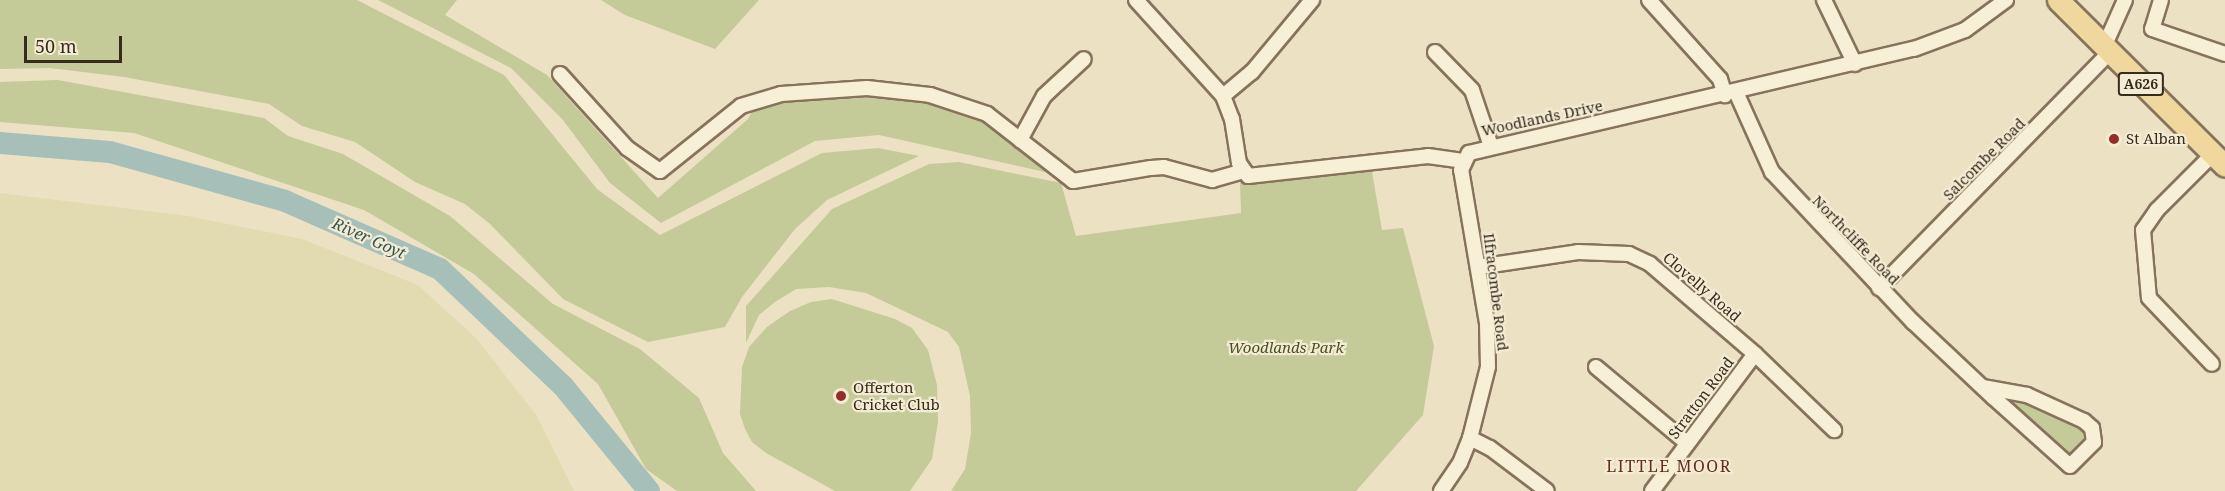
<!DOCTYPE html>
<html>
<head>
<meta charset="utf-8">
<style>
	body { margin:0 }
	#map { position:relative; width:2225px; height:491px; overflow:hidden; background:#ede1c4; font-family:"Noto Serif",serif }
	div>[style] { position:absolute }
	.farmland>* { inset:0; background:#e2dbb1 }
	.green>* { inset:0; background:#c4cb98 }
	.river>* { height:22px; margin:-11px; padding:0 11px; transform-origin:11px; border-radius:11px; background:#a6c0b9 }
	.roads { filter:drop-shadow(2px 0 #87735b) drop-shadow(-2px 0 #87735b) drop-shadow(0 2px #87735b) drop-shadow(0 -2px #87735b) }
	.minor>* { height:14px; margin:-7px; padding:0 7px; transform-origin:7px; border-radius:7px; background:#f8efd7 }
	.primary>* { height:21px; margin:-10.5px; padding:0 10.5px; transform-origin:10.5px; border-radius:10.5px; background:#efd79d }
	.dots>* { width:16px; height:16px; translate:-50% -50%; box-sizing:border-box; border:3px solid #f4ebd3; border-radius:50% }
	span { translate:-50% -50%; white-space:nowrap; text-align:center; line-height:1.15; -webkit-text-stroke:4.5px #f4ebd3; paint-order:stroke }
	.shield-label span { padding:2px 4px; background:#f4ebd3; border:2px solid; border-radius:4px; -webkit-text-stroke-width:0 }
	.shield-label { font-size:14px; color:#372b1e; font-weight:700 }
	.street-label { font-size:15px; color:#372b1e }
	.poi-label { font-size:15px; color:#372b1e }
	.left { translate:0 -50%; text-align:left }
	.park-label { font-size:15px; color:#475326; font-style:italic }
	.water-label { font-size:16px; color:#2e5755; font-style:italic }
	.neighbourhood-label { font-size:16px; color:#632e1f; letter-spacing:1.5px }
	.scale { position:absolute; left:24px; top:36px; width:98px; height:27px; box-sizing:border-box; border:3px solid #372b1e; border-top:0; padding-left:8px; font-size:18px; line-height:21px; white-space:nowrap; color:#372b1e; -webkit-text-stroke:4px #f4ebd3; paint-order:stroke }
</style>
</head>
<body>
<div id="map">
	<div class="farmland">
		<i style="clip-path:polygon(0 193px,188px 216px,302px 239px,418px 285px,476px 338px,537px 416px,574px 491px,0 491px)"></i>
	</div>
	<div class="green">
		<i style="clip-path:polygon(0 0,357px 0,504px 75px,597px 189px,660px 235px,822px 153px,878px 148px,919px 156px,827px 200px,795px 229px,742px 297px,725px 327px,648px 342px,563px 299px,490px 224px,465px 204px,415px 182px,355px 142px,302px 126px,269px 104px,124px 77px,50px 68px,0 69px)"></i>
		<i style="clip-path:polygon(378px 0,457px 0,445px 15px,547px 75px,658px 198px,748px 119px,754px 108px,784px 102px,863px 96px,927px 102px,982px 120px,1058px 175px,879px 135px,815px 141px,661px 223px,610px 183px,563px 120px,511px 68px)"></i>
		<i style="clip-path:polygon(601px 0,759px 0,715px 49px,625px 15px)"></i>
		<i style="clip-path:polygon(58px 80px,264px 118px,288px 136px,343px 154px,450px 216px,553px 304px,640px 349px,699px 398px,723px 453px,756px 491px,677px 491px,646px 469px,598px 384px,474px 274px,364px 210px,134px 133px,0 122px,0 82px)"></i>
		<i style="clip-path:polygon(959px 162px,1061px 183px,1076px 236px,1241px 213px,1240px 183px,1371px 166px,1382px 230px,1403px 228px,1434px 346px,1423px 415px,1356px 491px,951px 491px,965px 469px,971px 433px,970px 396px,959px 347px,948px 332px,866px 293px,829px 287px,796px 289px,775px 302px,759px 315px,746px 343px,746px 306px,832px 209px,929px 164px)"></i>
		<i style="clip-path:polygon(832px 299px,895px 319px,912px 328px,928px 350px,937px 385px,938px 422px,932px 459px,910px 491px,835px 491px,766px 453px,752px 442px,745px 429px,740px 414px,742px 367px,749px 347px,767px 327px,790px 311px,811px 302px)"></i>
		<i style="clip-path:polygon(2027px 395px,2084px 421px,2095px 436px,2076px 462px,1993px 397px)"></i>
	</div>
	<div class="river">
		<i style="left:0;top:143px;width:110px;rotate:4.7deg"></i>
		<i style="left:110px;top:152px;width:182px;rotate:15.6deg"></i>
		<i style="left:285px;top:201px;width:169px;rotate:23.7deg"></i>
		<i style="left:440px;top:269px;width:170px;rotate:43.6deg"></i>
		<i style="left:563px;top:386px;width:136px;rotate:50.7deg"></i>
	</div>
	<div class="roads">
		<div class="minor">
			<i style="left:1136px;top:0;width:130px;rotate:47.8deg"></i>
			<i style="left:1223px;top:96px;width:25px;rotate:69deg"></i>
			<i style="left:1232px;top:119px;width:45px;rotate:81deg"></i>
			<i style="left:1239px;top:163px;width:16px;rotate:55deg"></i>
			<i style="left:1248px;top:176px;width:181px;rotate:-6.3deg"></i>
			<i style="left:1428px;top:156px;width:35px;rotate:8deg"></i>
			<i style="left:1649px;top:0;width:106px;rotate:48.1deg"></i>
			<i style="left:1720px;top:79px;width:17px;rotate:73deg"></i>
			<i style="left:1824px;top:0;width:71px;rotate:64.2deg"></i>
			<i style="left:2161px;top:0;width:30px;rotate:107deg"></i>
			<i style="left:2152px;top:29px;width:77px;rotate:18.9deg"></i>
			<i style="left:2104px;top:47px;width:51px;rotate:-65.9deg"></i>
			<i style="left:1435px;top:52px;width:53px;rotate:45.8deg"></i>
			<i style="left:1472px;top:90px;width:59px;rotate:71.3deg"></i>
			<i style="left:560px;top:74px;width:100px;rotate:47.8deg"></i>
			<i style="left:627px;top:148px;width:40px;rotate:34.9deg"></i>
			<i style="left:660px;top:171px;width:104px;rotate:-38.7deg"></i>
			<i style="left:741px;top:106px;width:42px;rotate:-16.7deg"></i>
			<i style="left:781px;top:94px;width:86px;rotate:-4deg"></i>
			<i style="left:867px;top:88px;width:63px;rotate:6.3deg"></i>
			<i style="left:930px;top:95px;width:60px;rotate:18.4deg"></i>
			<i style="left:987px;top:114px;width:109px;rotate:37.9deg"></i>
			<i style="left:1073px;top:181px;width:79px;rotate:-9.5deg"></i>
			<i style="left:1151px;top:168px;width:13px;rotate:-4deg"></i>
			<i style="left:1164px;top:167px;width:50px;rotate:15.2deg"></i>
			<i style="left:1212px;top:180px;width:32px;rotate:-16deg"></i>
			<i style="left:1736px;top:92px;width:88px;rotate:65.8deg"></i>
			<i style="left:1772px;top:172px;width:206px;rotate:46.8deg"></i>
			<i style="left:1913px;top:322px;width:110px;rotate:43.2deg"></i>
			<i style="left:1993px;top:397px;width:103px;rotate:41.9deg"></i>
			<i style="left:2070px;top:466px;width:34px;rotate:-45deg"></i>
			<i style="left:2094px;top:442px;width:14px;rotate:-98deg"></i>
			<i style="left:2092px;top:428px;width:11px;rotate:-139deg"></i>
			<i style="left:2084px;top:421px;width:63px;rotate:-155.5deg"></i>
			<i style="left:2027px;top:395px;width:45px;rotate:-169.7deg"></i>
			<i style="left:1223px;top:96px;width:38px;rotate:-40deg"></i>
			<i style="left:1252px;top:72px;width:94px;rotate:-50.2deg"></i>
			<i style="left:1020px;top:140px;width:50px;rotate:-61.4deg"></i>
			<i style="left:1044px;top:96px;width:54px;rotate:-42.8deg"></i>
			<i style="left:2212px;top:155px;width:78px;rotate:135deg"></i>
			<i style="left:2157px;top:210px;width:24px;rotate:125deg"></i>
			<i style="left:2143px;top:230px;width:68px;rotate:85deg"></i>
			<i style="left:2149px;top:298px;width:91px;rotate:46.3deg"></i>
			<i style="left:1478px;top:267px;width:101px;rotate:-8.5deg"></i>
			<i style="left:1578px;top:252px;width:51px;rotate:2.2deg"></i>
			<i style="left:1629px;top:254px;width:23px;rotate:25deg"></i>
			<i style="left:1650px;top:264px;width:138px;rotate:40.6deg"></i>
			<i style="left:1755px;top:354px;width:110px;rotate:43.9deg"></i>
			<i style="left:1879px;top:288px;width:330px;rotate:-45.6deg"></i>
			<i style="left:1596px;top:367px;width:119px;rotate:39.9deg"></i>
			<i style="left:1470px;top:438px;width:22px;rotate:27deg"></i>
			<i style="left:1490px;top:448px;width:71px;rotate:37deg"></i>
			<i style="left:1441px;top:491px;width:34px;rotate:-56deg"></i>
			<i style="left:1460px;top:463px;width:27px;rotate:-68deg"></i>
			<i style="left:1470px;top:438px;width:73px;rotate:-75.8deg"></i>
			<i style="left:1488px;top:367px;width:44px;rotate:-91.3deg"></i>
			<i style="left:1487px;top:323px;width:155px;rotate:-99.6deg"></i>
			<i style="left:1461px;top:170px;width:19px;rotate:-65deg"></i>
			<i style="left:1469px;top:153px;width:457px;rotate:-13.2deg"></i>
			<i style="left:1914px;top:49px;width:54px;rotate:-20.4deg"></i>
			<i style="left:1965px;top:30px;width:51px;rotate:-36.2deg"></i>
			<i style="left:1652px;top:491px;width:171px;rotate:-53.1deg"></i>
		</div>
		<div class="primary">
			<i style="left:2058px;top:0;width:235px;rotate:44.8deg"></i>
		</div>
	</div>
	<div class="dots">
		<i style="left:2114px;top:139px;background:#942e2d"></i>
		<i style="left:841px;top:396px;background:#942e2d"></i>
	</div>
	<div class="shield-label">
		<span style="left:2141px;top:84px">A626</span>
	</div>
	<div class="street-label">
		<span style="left:1542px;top:118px;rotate:-12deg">Woodlands Drive</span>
		<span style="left:1984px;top:159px;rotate:-45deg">Salcombe Road</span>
		<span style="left:1856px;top:240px;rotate:46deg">Northcliffe Road</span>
		<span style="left:1702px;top:287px;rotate:41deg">Clovelly Road</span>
		<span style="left:1496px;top:292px;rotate:83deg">Ilfracombe Road</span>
		<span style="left:1701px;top:398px;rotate:-53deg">Stratton Road</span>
	</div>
	<div class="poi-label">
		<span class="left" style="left:2126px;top:139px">St Alban</span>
		<span class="left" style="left:853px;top:396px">Offerton<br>Cricket Club</span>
	</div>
	<div class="park-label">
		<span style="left:1286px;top:348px">Woodlands Park</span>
	</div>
	<div class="water-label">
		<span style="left:369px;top:238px;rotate:24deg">River Goyt</span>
	</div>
	<div class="neighbourhood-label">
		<span style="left:1669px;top:466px">LITTLE MOOR</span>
	</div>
	<div class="scale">50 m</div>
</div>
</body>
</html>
